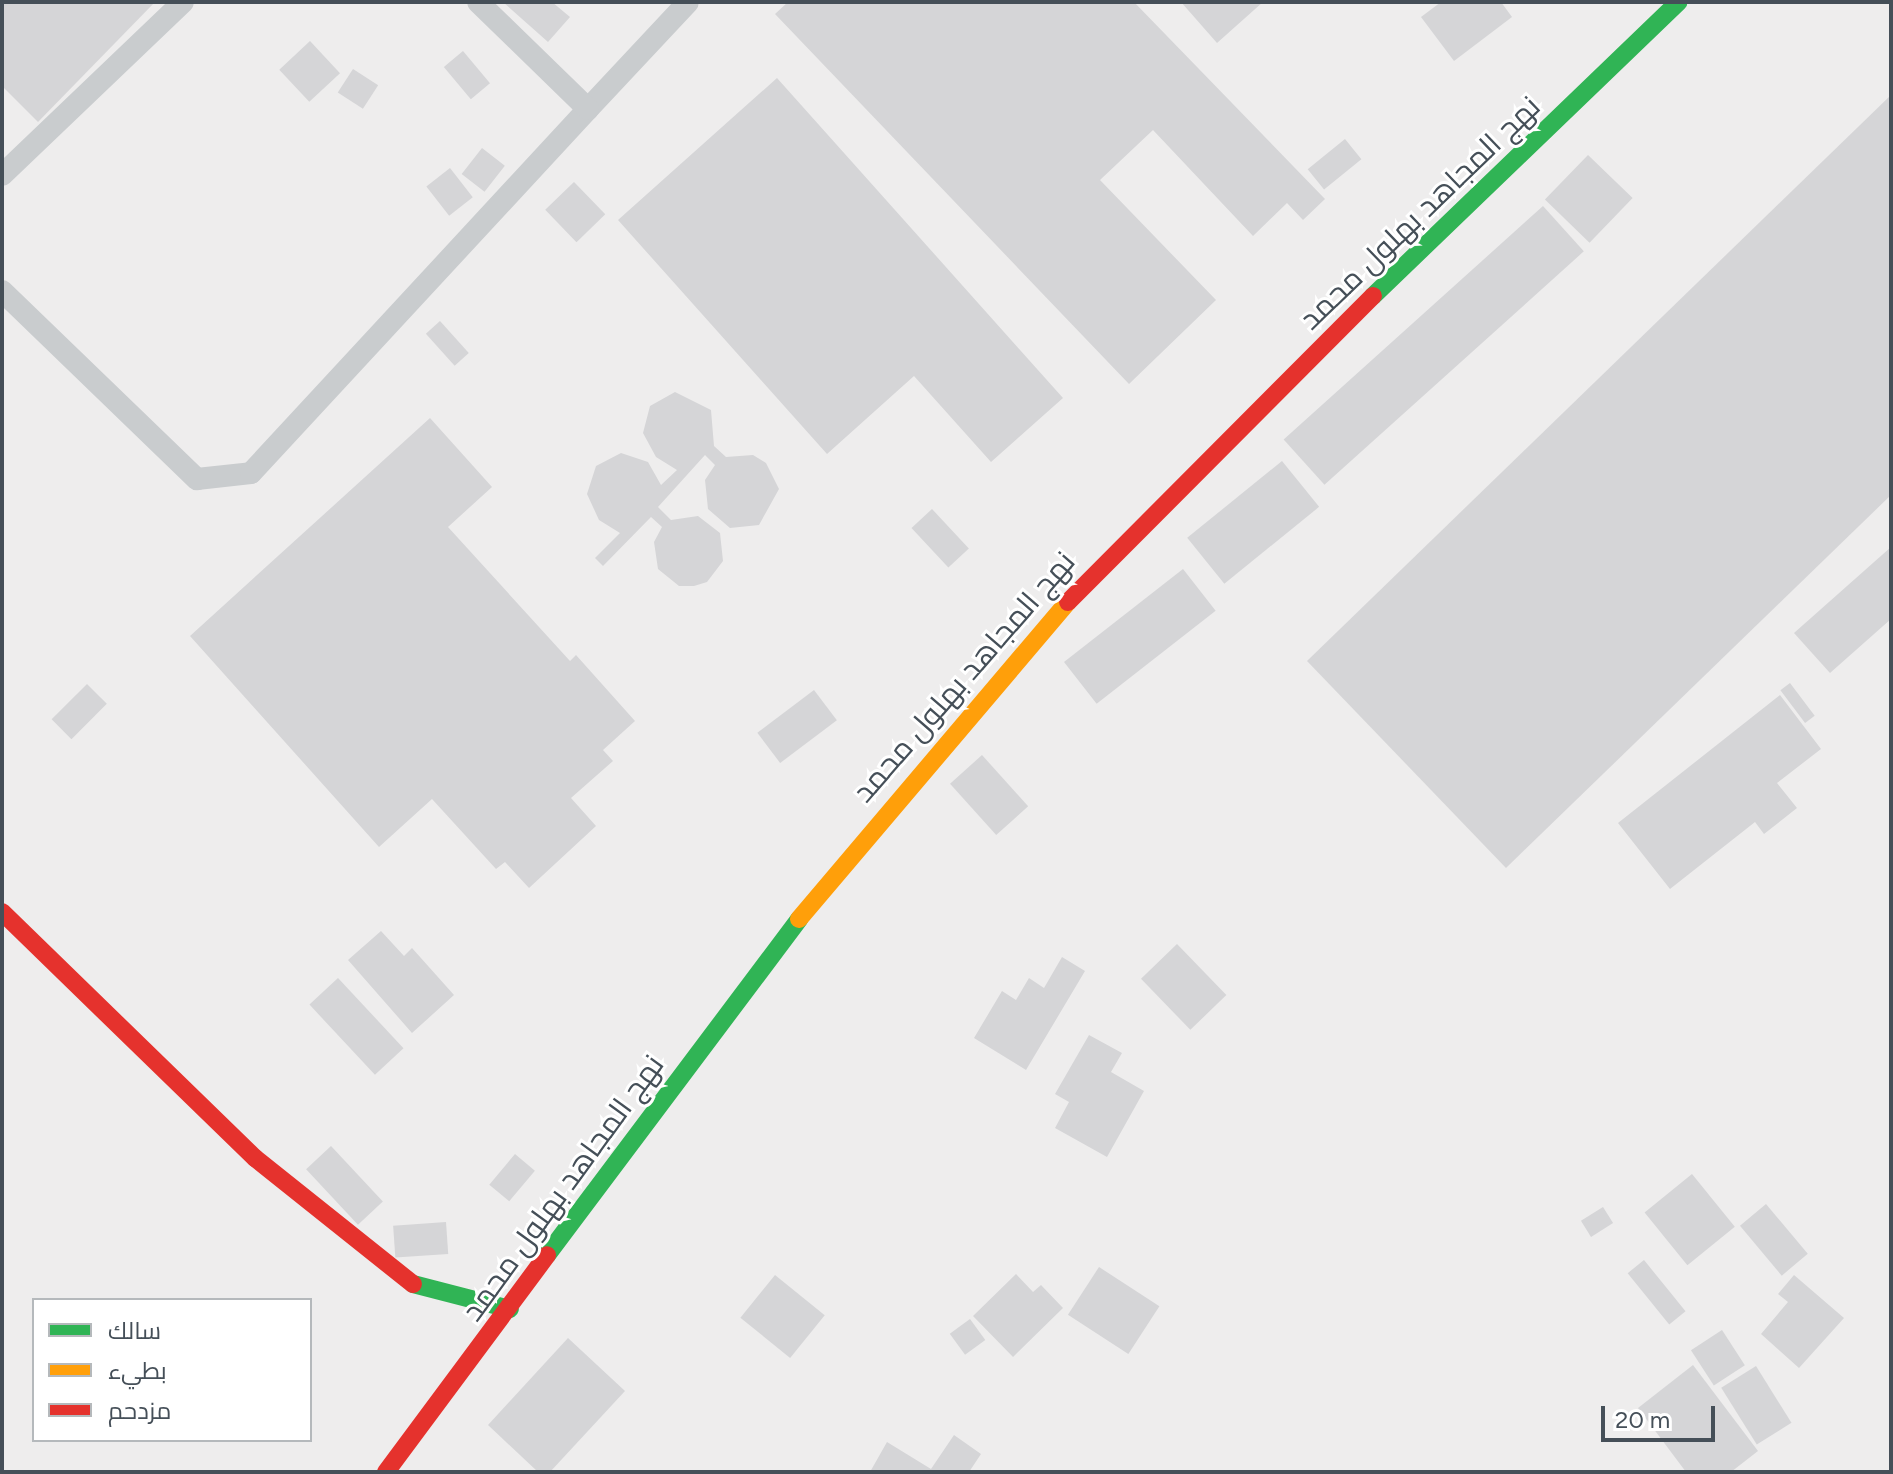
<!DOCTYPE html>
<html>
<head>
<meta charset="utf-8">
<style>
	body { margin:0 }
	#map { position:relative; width:1893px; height:1474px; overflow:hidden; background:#eeeded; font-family:Figtree,Cairo,sans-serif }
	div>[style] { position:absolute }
	.building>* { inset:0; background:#d5d5d7; transform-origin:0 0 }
	.lane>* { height:22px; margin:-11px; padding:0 11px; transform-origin:11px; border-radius:11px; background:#c9ccce }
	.fast>* { height:18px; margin:-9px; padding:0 9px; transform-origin:9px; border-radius:9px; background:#30b455 }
	.slow>* { height:18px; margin:-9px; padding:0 9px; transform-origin:9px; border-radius:9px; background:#ff9f0a }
	.jam>* { height:18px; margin:-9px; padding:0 9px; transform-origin:9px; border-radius:9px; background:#e5322d }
	span { translate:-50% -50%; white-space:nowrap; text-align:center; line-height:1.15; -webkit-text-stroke:6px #fff; paint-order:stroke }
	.street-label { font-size:30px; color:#454f58 }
	.frame { position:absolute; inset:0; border:4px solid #454f58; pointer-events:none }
	.legend { position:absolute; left:32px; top:1298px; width:280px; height:144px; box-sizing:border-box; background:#fff; border:2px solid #b5b9bc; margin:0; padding:10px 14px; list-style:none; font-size:24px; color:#454f58 }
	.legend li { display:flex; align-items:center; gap:16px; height:40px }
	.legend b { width:40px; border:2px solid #b5b9bc }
	.scale { position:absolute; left:1601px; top:1406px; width:114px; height:36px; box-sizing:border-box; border:4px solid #454f58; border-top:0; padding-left:10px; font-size:24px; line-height:28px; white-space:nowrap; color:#454f58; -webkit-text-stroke:6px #fff; paint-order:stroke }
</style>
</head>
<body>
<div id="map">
	<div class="building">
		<i style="clip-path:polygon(2px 2px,155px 2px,38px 122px,2px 86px)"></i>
		<i style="clip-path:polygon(503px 2px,552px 2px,570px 17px,548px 42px)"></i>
		<i style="clip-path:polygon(788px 2px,1134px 2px,1325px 199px,1303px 220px,1287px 203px,1253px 236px,1153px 130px,1100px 180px,1216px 300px,1129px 384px,775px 14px)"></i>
		<i style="clip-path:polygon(1181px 2px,1263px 2px,1217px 43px)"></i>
		<i style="clip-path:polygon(1441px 2px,1501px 2px,1512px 17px,1454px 61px,1421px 17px)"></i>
		<i style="left:310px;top:41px;width:44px;height:42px;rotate:47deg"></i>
		<i style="left:463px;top:51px;width:42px;height:25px;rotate:50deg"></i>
		<i style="left:353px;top:69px;width:30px;height:28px;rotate:33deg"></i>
		<i style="clip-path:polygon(777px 78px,1063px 398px,991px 462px,914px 376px,827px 454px,618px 220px)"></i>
		<i style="clip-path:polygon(1891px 95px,1891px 495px,1506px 868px,1307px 661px)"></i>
		<i style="left:1345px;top:139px;width:26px;height:48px;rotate:51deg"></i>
		<i style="left:482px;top:148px;width:29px;height:33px;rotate:38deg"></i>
		<i style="left:1588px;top:155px;width:62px;height:62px;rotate:44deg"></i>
		<i style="left:450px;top:168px;width:37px;height:30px;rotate:52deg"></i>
		<i style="left:574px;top:182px;width:45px;height:40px;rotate:46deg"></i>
		<i style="left:1543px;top:206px;width:61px;height:349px;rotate:48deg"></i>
		<i style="left:440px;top:321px;width:43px;height:19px;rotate:48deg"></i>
		<i style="clip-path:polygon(675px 392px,711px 410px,714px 446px,726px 457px,753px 455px,766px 463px,779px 489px,759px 525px,730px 528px,708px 509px,705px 480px,715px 465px,705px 455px,658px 507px,671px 520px,698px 516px,720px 533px,723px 561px,707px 582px,694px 586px,679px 586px,658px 569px,654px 542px,662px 527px,651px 517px,603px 566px,595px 558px,620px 533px,599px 520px,587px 494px,596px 466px,621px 453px,648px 462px,661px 485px,677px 470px,656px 457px,643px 433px,650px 406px)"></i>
		<i style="clip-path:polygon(430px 418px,492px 487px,448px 527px,570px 661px,576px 655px,635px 721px,603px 750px,613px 761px,571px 798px,596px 826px,529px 888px,505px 862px,496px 869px,432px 799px,379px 847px,190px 636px)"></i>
		<i style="left:1282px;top:461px;width:59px;height:122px;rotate:51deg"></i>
		<i style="left:932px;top:509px;width:54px;height:28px;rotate:47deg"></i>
		<i style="clip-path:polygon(1891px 547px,1891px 619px,1830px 673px,1794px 633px)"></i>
		<i style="left:1183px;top:569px;width:53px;height:151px;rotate:52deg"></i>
		<i style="left:1790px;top:683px;width:41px;height:12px;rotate:53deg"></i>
		<i style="left:87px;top:684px;width:28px;height:50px;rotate:45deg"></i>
		<i style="left:814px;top:690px;width:38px;height:71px;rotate:53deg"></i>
		<i style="clip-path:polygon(1780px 695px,1821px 749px,1777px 783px,1797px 808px,1764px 834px,1755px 822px,1670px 889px,1618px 823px)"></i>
		<i style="left:982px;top:755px;width:69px;height:43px;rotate:48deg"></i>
		<i style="clip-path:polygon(381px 931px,404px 956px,412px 948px,454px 995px,412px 1033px,348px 960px)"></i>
		<i style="left:1177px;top:944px;width:71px;height:50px;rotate:46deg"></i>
		<i style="clip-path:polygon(1062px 957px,1085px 971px,1026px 1070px,974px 1038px,1002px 991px,1016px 1000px,1029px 978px,1044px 988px)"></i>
		<i style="left:338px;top:978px;width:96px;height:39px;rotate:47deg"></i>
		<i style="clip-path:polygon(1089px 1035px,1122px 1053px,1111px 1072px,1144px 1091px,1107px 1157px,1055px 1128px,1069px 1102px,1055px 1094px)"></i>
		<i style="left:331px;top:1146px;width:76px;height:34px;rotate:47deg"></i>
		<i style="left:515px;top:1154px;width:26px;height:40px;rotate:40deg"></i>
		<i style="left:1692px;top:1174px;width:68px;height:61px;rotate:51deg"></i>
		<i style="left:1766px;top:1204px;width:65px;height:34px;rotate:50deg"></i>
		<i style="left:1603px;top:1207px;width:19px;height:26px;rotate:58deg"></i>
		<i style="left:446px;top:1222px;width:32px;height:53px;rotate:86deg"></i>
		<i style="left:1644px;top:1260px;width:66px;height:21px;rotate:51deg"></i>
		<i style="left:1099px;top:1267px;width:72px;height:57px;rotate:33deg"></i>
		<i style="clip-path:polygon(1016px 1274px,1033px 1292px,1041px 1285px,1063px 1308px,1013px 1357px,973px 1316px)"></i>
		<i style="left:775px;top:1275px;width:64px;height:55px;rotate:39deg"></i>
		<i style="clip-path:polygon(1794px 1275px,1844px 1318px,1799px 1368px,1761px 1334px,1788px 1302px,1778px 1294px)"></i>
		<i style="left:970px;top:1319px;width:26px;height:25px;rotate:54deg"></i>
		<i style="left:1722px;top:1330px;width:42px;height:37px;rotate:57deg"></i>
		<i style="clip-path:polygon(568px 1338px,625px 1391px,550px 1472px,538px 1472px,488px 1425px)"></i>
		<i style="clip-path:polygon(1693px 1365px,1758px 1451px,1731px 1472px,1686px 1472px,1638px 1408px)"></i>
		<i style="left:1756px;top:1366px;width:67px;height:41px;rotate:58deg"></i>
		<i style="clip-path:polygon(954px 1435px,981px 1454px,969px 1472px,870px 1472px,887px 1442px,931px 1469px)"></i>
	</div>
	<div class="lane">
		<i style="left:588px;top:109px;width:146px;rotate:-46.9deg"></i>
		<i style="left:2px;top:175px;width:250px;rotate:-43.7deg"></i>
		<i style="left:2px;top:291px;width:271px;rotate:44deg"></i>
		<i style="left:197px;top:479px;width:54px;rotate:-6.3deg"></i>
		<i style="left:251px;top:473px;width:496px;rotate:-47.2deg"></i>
		<i style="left:588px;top:109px;width:153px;rotate:-135.8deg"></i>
	</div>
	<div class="fast">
		<i style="left:1373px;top:296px;width:424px;rotate:-43.9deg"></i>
		<i style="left:547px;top:1255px;width:420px;rotate:-53.1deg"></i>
		<i style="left:413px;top:1284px;width:100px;rotate:14.5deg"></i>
	</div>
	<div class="slow">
		<i style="left:799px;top:919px;width:416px;rotate:-49.7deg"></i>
	</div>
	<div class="jam">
		<i style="left:1068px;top:602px;width:432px;rotate:-45.1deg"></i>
		<i style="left:2px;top:912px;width:353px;rotate:44.2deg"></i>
		<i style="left:255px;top:1158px;width:202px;rotate:38.6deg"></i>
		<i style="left:386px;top:1472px;width:270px;rotate:-53.4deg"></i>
	</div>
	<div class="street-label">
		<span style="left:1420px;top:213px;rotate:-44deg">نهج المجاهد بهلول محمد</span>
		<span style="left:964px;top:677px;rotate:-49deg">نهج المجاهد بهلول محمد</span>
		<span style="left:563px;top:1188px;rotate:-54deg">نهج المجاهد بهلول محمد</span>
	</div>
	<div class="frame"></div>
	<ul class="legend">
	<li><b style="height:10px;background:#30b455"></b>سالك</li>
	<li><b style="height:10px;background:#ff9f0a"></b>بطيء</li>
	<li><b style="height:10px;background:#e5322d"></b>مزدحم</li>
	</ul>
	<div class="scale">20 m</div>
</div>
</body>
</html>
